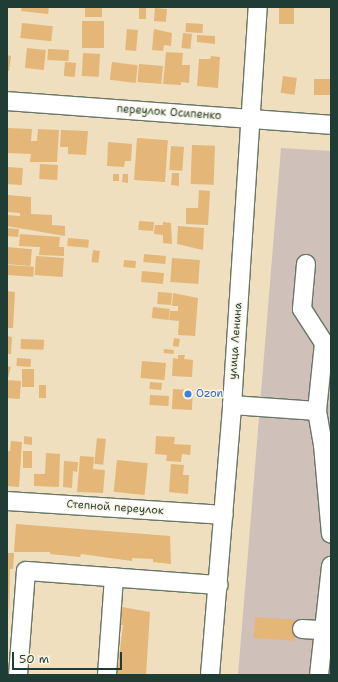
<!DOCTYPE html>
<html>
<head>
<meta charset="utf-8">
<style>
	body { margin:0 }
	#map { position:relative; width:338px; height:682px; overflow:hidden; background:#efdfbf; font-family:"Shantell Sans",sans-serif }
	div>[style] { position:absolute }
	.industrial>* { inset:0; background:#cfc0ba }
	.building>* { inset:0; background:#e4b678; transform-origin:0 0 }
	.roads { filter:drop-shadow(1px 0 #687665) drop-shadow(-1px 0 #687665) drop-shadow(0 1px #687665) drop-shadow(0 -1px #687665) }
	.minor>* { height:18px; margin:-9px; padding:0 9px; transform-origin:9px; border-radius:9px; background:#fff }
	.dots>* { width:11px; height:11px; translate:-50% -50%; box-sizing:border-box; border:2px solid #fcf5e5; border-radius:50% }
	span { translate:-50% -50%; white-space:nowrap; text-align:center; line-height:1.15; -webkit-text-stroke:3px #fcf5e5; paint-order:stroke }
	.street-label { font-size:11px; color:#1f3d34 }
	.shop-label { font-size:11px; color:#366cbe }
	.left { translate:0 -50%; text-align:left }
	.frame { position:absolute; inset:0; border:8px solid #1f3d34; pointer-events:none }
	.scale { position:absolute; left:12px; top:652px; width:110px; height:18px; box-sizing:border-box; border:2px solid #1f3d34; border-top:0; padding-left:5px; font-size:12px; line-height:14px; white-space:nowrap; color:#1f3d34; -webkit-text-stroke:3px #fcf5e5; paint-order:stroke }
</style>
</head>
<body>
<div id="map">
	<div class="industrial">
		<i style="clip-path:polygon(281px 148px,331px 151px,331px 675px,238px 675px)"></i>
	</div>
	<div class="building">
		<i style="clip-path:polygon(22px 7px,49px 7px,48px 14px,21px 11px)"></i>
		<i style="left:85px;top:7px;width:17px;height:10px"></i>
		<i style="left:139px;top:7px;width:7px;height:12px"></i>
		<i style="left:279px;top:7px;width:15px;height:17px"></i>
		<i style="left:155px;top:8px;width:12px;height:13px;rotate:5deg"></i>
		<i style="left:82px;top:21px;width:22px;height:27px"></i>
		<i style="left:22px;top:23px;width:31px;height:15px;rotate:6deg"></i>
		<i style="left:186px;top:23px;width:17px;height:9px;rotate:3deg"></i>
		<i style="left:127px;top:29px;width:11px;height:21px;rotate:5deg"></i>
		<i style="clip-path:polygon(154px 29px,172px 33px,171px 46px,164px 45px,163px 51px,152px 50px)"></i>
		<i style="left:183px;top:33px;width:9px;height:15px;rotate:6deg"></i>
		<i style="clip-path:polygon(197px 35px,215px 36px,215px 44px,197px 42px)"></i>
		<i style="left:27px;top:48px;width:19px;height:20px;rotate:6deg"></i>
		<i style="left:48px;top:49px;width:21px;height:11px;rotate:3deg"></i>
		<i style="clip-path:polygon(166px 52px,183px 53px,182px 65px,190px 65px,189px 83px,181px 82px,181px 85px,163px 84px)"></i>
		<i style="left:83px;top:53px;width:17px;height:23px;rotate:3deg"></i>
		<i style="clip-path:polygon(7px 55px,11px 56px,9px 71px,7px 71px)"></i>
		<i style="clip-path:polygon(211px 56px,220px 57px,218px 88px,197px 86px,199px 59px,210px 59px)"></i>
		<i style="left:65px;top:62px;width:11px;height:14px;rotate:5deg"></i>
		<i style="left:112px;top:62px;width:26px;height:18px;rotate:7deg"></i>
		<i style="left:139px;top:64px;width:24px;height:18px;rotate:5deg"></i>
		<i style="left:283px;top:76px;width:14px;height:17px;rotate:8deg"></i>
		<i style="left:314px;top:79px;width:17px;height:16px"></i>
		<i style="clip-path:polygon(7px 128px,32px 129px,31px 141px,37px 141px,38px 129px,59px 130px,57px 162px,30px 162px,31px 154px,7px 153px)"></i>
		<i style="clip-path:polygon(61px 130px,88px 131px,86px 155px,68px 154px,68px 147px,60px 147px)"></i>
		<i style="left:137px;top:138px;width:31px;height:42px;rotate:4deg"></i>
		<i style="clip-path:polygon(108px 142px,132px 144px,131px 161px,125px 161px,124px 167px,107px 166px)"></i>
		<i style="left:192px;top:145px;width:23px;height:39px;rotate:2deg"></i>
		<i style="left:171px;top:146px;width:13px;height:24px;rotate:4deg"></i>
		<i style="left:40px;top:164px;width:18px;height:15px;rotate:3deg"></i>
		<i style="left:7px;top:167px;width:16px;height:17px;rotate:4deg"></i>
		<i style="clip-path:polygon(172px 173px,179px 173px,179px 186px,171px 185px)"></i>
		<i style="left:113px;top:174px;width:6px;height:7px"></i>
		<i style="clip-path:polygon(123px 174px,128px 174px,128px 183px,122px 182px)"></i>
		<i style="clip-path:polygon(199px 190px,210px 191px,208px 225px,186px 224px,186px 208px,198px 208px)"></i>
		<i style="clip-path:polygon(7px 195px,31px 197px,31px 214px,52px 215px,52px 225px,65px 226px,65px 236px,7px 226px,7px 215px,20px 216px,20px 213px,7px 212px)"></i>
		<i style="left:139px;top:221px;width:15px;height:9px;rotate:4deg"></i>
		<i style="clip-path:polygon(163px 222px,171px 223px,172px 244px,163px 243px,163px 235px,154px 234px,155px 225px,163px 225px)"></i>
		<i style="clip-path:polygon(178px 226px,204px 228px,203px 250px,177px 244px)"></i>
		<i style="left:7px;top:228px;width:12px;height:8px;rotate:5deg"></i>
		<i style="clip-path:polygon(20px 234px,60px 237px,59px 247px,64px 247px,64px 256px,39px 255px,40px 247px,19px 246px)"></i>
		<i style="left:68px;top:238px;width:21px;height:8px;rotate:5deg"></i>
		<i style="left:7px;top:247px;width:25px;height:17px;rotate:5deg"></i>
		<i style="left:93px;top:250px;width:7px;height:12px;rotate:8deg"></i>
		<i style="left:144px;top:254px;width:22px;height:8px;rotate:5deg"></i>
		<i style="left:36px;top:256px;width:28px;height:19px;rotate:4deg"></i>
		<i style="left:172px;top:258px;width:28px;height:24px;rotate:4deg"></i>
		<i style="left:124px;top:260px;width:12px;height:7px;rotate:5deg"></i>
		<i style="left:8px;top:265px;width:26px;height:10px;rotate:4deg"></i>
		<i style="left:142px;top:271px;width:22px;height:11px;rotate:5deg"></i>
		<i style="clip-path:polygon(7px 291px,15px 292px,13px 328px,7px 328px)"></i>
		<i style="left:158px;top:292px;width:14px;height:12px;rotate:4deg"></i>
		<i style="clip-path:polygon(173px 293px,198px 298px,195px 336px,178px 335px,179px 321px,169px 320px,170px 311px,178px 311px,178px 306px,172px 306px)"></i>
		<i style="left:153px;top:307px;width:17px;height:11px;rotate:7deg"></i>
		<i style="clip-path:polygon(7px 336px,12px 337px,11px 354px,7px 354px)"></i>
		<i style="left:174px;top:338px;width:6px;height:8px;rotate:9deg"></i>
		<i style="left:21px;top:339px;width:23px;height:10px;rotate:2deg"></i>
		<i style="left:164px;top:349px;width:10px;height:4px;rotate:6deg"></i>
		<i style="clip-path:polygon(178px 355px,185px 355px,184px 359px,193px 360px,192px 377px,172px 376px,173px 358px,178px 359px)"></i>
		<i style="left:17px;top:358px;width:14px;height:8px;rotate:4deg"></i>
		<i style="left:142px;top:361px;width:24px;height:17px;rotate:5deg"></i>
		<i style="left:7px;top:366px;width:4px;height:11px;rotate:14deg"></i>
		<i style="left:22px;top:369px;width:12px;height:18px"></i>
		<i style="left:7px;top:380px;width:14px;height:18px;rotate:4deg"></i>
		<i style="left:150px;top:382px;width:12px;height:7px;rotate:5deg"></i>
		<i style="left:39px;top:385px;width:7px;height:13px"></i>
		<i style="left:173px;top:389px;width:20px;height:20px;rotate:3deg"></i>
		<i style="left:150px;top:395px;width:19px;height:10px;rotate:3deg"></i>
		<i style="clip-path:polygon(24px 436px,32px 437px,32px 445px,24px 444px)"></i>
		<i style="clip-path:polygon(156px 436px,175px 437px,174px 444px,191px 445px,190px 455px,182px 454px,181px 462px,166px 461px,167px 455px,155px 454px)"></i>
		<i style="left:97px;top:438px;width:9px;height:26px;rotate:6deg"></i>
		<i style="clip-path:polygon(11px 441px,22px 442px,19px 487px,7px 486px,7px 451px,10px 451px)"></i>
		<i style="left:23px;top:451px;width:9px;height:17px"></i>
		<i style="clip-path:polygon(46px 453px,60px 454px,59px 487px,34px 486px,34px 474px,45px 474px)"></i>
		<i style="clip-path:polygon(80px 456px,94px 457px,93px 469px,105px 470px,103px 493px,77px 492px)"></i>
		<i style="left:117px;top:460px;width:31px;height:32px;rotate:6deg"></i>
		<i style="clip-path:polygon(64px 461px,78px 462px,77px 472px,73px 471px,72px 488px,63px 487px)"></i>
		<i style="clip-path:polygon(171px 464px,184px 465px,183px 475px,189px 475px,188px 494px,169px 492px)"></i>
		<i style="clip-path:polygon(16px 524px,170px 536px,171px 564px,153px 562px,153px 559px,132px 558px,132px 561px,81px 554px,80px 557px,50px 554px,50px 552px,14px 552px)"></i>
		<i style="clip-path:polygon(7px 553px,14px 553px,13px 569px,10px 569px,9px 621px)"></i>
		<i style="clip-path:polygon(122px 607px,150px 612px,146px 675px,117px 675px,123px 625px,121px 625px)"></i>
		<i style="left:255px;top:617px;width:41px;height:21px;rotate:4deg"></i>
	</div>
	<div class="roads">
		<div class="minor">
			<i style="left:7px;top:101px;width:325px;rotate:4.2deg"></i>
			<i style="left:306px;top:264px;width:45px;rotate:95.1deg"></i>
			<i style="left:302px;top:309px;width:40px;rotate:57.1deg"></i>
			<i style="left:324px;top:343px;width:68px;rotate:95.9deg"></i>
			<i style="left:232px;top:405px;width:85px;rotate:4deg"></i>
			<i style="left:317px;top:411px;width:35px;rotate:80deg"></i>
			<i style="left:323px;top:445px;width:89px;rotate:84.9deg"></i>
			<i style="left:7px;top:501px;width:217px;rotate:3.7deg"></i>
			<i style="left:302px;top:629px;width:22px;rotate:3deg"></i>
			<i style="left:18px;top:675px;width:104px;rotate:-85.6deg"></i>
			<i style="left:26px;top:571px;width:193px;rotate:4.2deg"></i>
			<i style="left:107px;top:675px;width:98px;rotate:-85.9deg"></i>
			<i style="left:210px;top:675px;width:271px;rotate:-85.3deg"></i>
			<i style="left:232px;top:405px;width:399px;rotate:-86.3deg"></i>
			<i style="left:319px;top:675px;width:110px;rotate:-83.7deg"></i>
		</div>
	</div>
	<div class="dots">
		<i style="left:188px;top:394px;background:#3f7fe0"></i>
	</div>
	<div class="street-label">
		<span style="left:169px;top:113px;rotate:4deg">переулок Осипенко</span>
		<span style="left:236px;top:341px;rotate:-86deg">улица Ленина</span>
		<span style="left:115px;top:508px;rotate:4deg">Степной переулок</span>
	</div>
	<div class="shop-label">
		<span class="left" style="left:196px;top:394px">Ozon</span>
	</div>
	<div class="frame"></div>
	<div class="scale">50 m</div>
</div>
</body>
</html>
